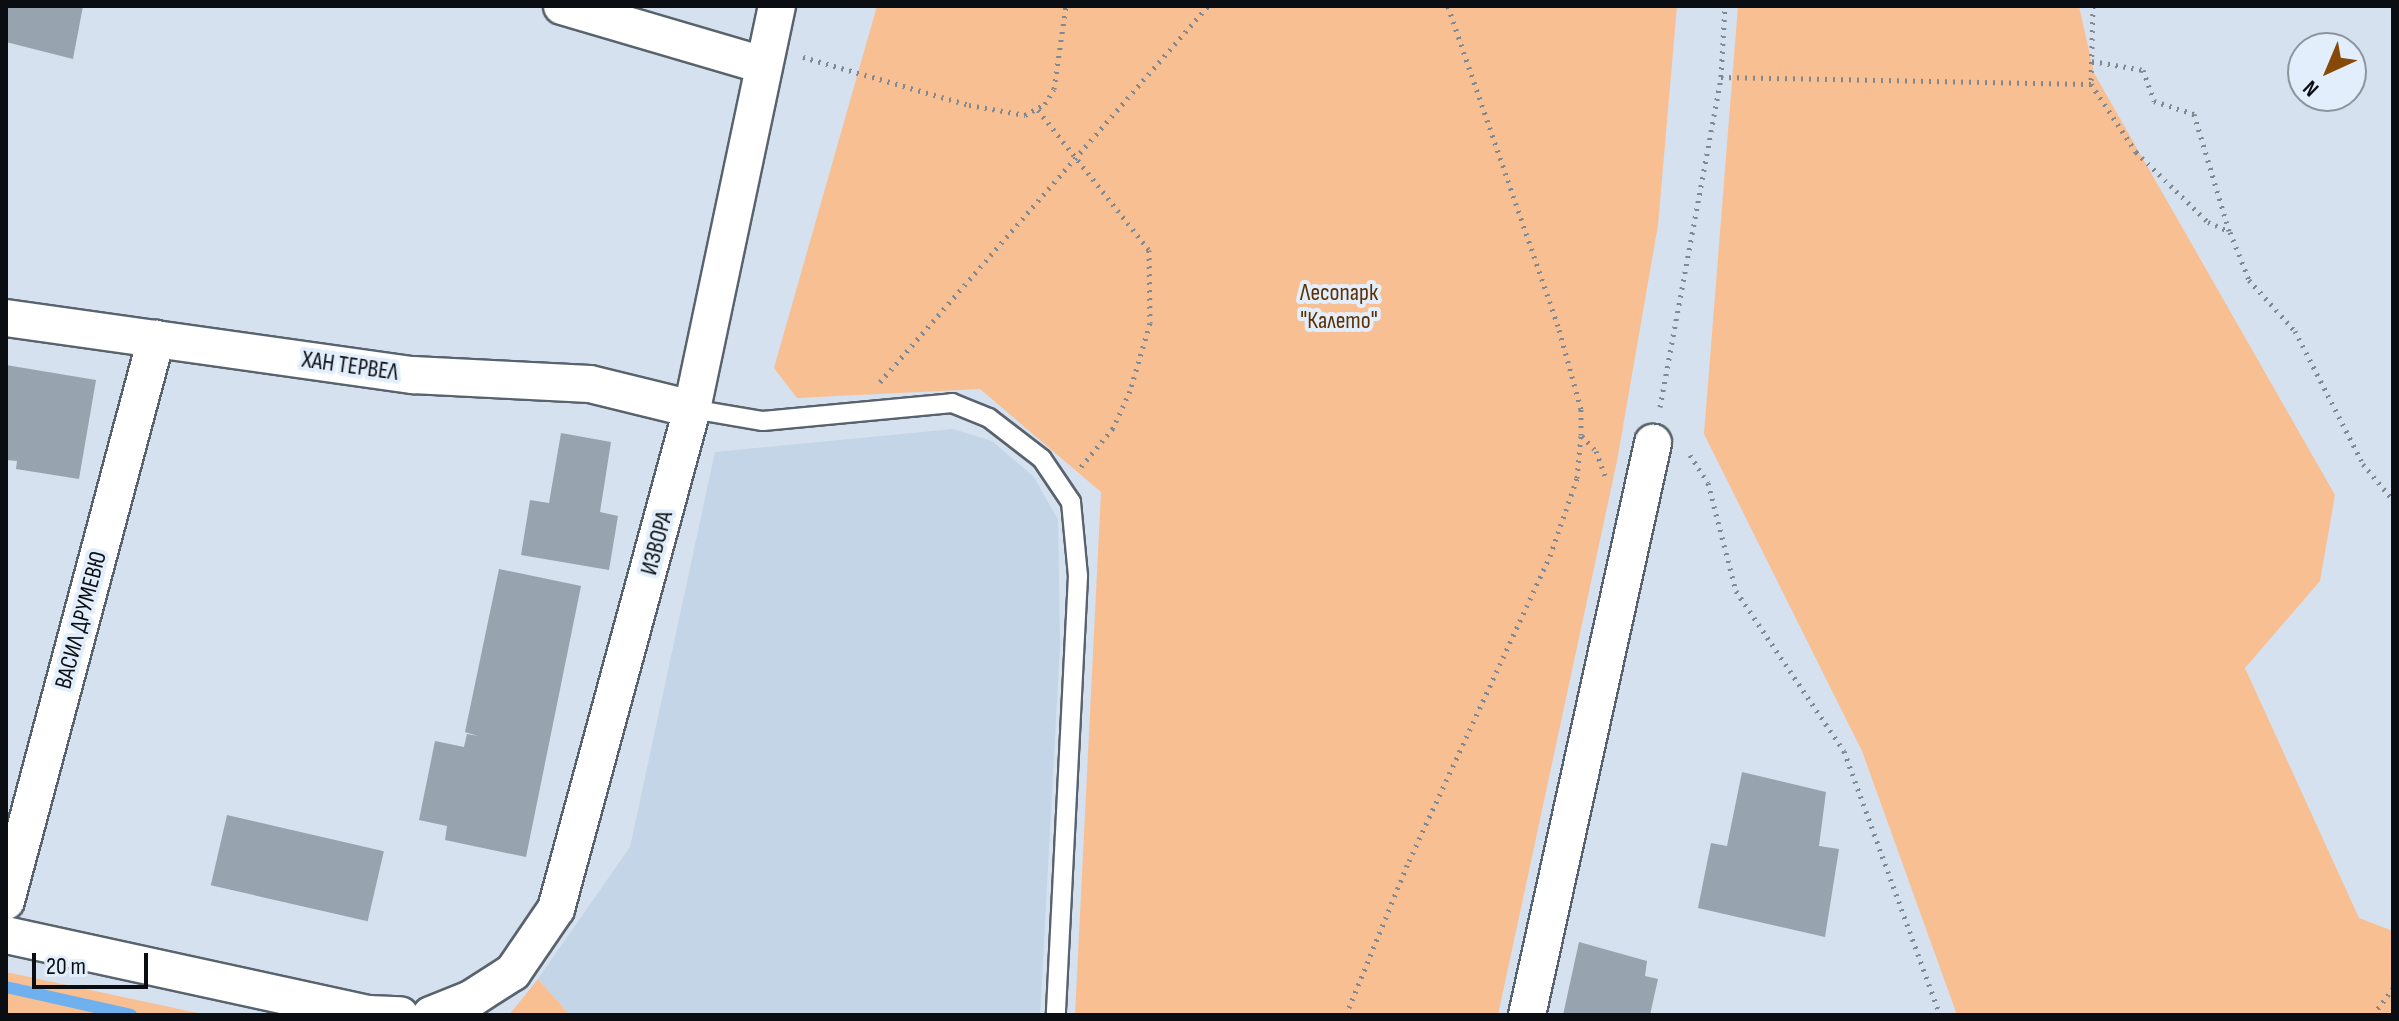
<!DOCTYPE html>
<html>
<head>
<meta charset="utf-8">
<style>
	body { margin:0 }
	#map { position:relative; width:2399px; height:1021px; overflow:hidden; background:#d5e1ee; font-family:"Sofia Sans Condensed",sans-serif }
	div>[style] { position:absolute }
	.built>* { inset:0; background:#c3d5e6 }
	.green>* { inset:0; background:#f8bf93 }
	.stream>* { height:12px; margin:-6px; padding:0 6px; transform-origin:6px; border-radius:6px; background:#6fb1ef }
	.building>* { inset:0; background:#97a3ae; transform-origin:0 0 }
	.path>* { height:5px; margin-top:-2.5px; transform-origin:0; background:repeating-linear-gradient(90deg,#808891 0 2px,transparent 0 8px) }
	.roads { filter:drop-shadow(2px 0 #59636e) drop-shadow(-2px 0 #59636e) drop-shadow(0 2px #59636e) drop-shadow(0 -2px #59636e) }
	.lane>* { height:18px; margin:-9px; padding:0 9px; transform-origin:9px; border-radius:9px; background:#fff }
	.street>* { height:36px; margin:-18px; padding:0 18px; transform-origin:18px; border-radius:18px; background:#fff }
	span { translate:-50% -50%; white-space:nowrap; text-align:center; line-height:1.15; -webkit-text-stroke:8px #e2eefb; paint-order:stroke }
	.park-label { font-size:24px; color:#5d3001 }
	.street-label { font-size:24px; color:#0a0e12 }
	.frame { position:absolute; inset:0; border:8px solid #0a0e12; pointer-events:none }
	.north { position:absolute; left:2287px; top:32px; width:80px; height:80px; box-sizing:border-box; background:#e2eefb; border:2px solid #8c949e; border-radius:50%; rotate:224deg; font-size:22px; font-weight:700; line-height:32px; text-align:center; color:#0a0e12 }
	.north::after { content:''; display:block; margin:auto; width:28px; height:36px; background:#864908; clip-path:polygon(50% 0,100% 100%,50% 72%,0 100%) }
	.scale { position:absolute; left:32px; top:953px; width:116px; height:36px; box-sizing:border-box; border:4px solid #0a0e12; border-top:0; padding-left:10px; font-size:24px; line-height:28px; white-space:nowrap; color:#0a0e12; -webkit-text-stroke:6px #e2eefb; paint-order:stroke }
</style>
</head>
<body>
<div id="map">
	<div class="built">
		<i style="clip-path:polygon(953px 429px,992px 441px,1034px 477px,1058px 520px,1060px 645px,1040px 1015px,570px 1015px,538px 979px,630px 847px,715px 452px)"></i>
	</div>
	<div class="green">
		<i style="clip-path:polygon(877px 6px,1677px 6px,1658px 225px,1617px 461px,1498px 1015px,1075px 1015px,1101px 492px,980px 389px,797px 398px,774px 368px)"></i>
		<i style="clip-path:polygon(1738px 6px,2079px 6px,2094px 73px,2335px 495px,2320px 581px,2245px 668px,2359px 918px,2393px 931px,2393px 1015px,1957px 1015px,1862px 751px,1704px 434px)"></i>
		<i style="clip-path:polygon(6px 972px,207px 1015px,6px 1015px)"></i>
		<i style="clip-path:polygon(538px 979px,570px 1015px,509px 1015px)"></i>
	</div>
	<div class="stream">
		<i style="left:6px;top:987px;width:128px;rotate:12.6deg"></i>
	</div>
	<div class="building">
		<i style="clip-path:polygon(6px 6px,83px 6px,73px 59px,6px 42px)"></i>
		<i style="clip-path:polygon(6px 365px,96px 380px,79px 479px,16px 469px,17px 461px,6px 460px)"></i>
		<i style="clip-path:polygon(561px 433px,611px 442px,600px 512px,618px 516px,609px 570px,521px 555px,530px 500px,549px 503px)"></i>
		<i style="clip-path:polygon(499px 569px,581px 586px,526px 857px,445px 840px,447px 826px,419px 820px,435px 741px,464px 747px,467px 734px,478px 736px,465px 732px)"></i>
		<i style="clip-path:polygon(1742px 772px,1826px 792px,1819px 846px,1839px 849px,1825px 937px,1698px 908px,1711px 843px,1727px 846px)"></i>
		<i style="left:227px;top:815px;width:161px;height:72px;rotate:13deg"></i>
		<i style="clip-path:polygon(1579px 942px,1647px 961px,1645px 976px,1658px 979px,1650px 1015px,1563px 1015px)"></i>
	</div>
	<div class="path">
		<i style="left:2093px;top:6px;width:78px;rotate:91.5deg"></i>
		<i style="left:2091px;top:84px;width:82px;rotate:56.5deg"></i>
		<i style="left:2136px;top:152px;width:100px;rotate:44.2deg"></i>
		<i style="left:2208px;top:222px;width:24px;rotate:24deg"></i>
		<i style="left:2230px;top:232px;width:52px;rotate:68.4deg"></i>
		<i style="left:2249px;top:280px;width:69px;rotate:48deg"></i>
		<i style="left:2295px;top:331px;width:149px;rotate:62.9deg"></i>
		<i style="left:2363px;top:464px;width:47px;rotate:50.2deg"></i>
		<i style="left:803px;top:57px;width:173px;rotate:16.1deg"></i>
		<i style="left:969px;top:105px;width:57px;rotate:10.1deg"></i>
		<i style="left:1025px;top:115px;width:23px;rotate:-29deg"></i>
		<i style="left:1045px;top:104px;width:17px;rotate:-59deg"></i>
		<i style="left:1054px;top:89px;width:84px;rotate:-81.8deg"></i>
		<i style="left:2092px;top:61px;width:52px;rotate:10deg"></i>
		<i style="left:2143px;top:70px;width:33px;rotate:70deg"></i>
		<i style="left:2154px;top:101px;width:42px;rotate:18deg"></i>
		<i style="left:2194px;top:114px;width:122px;rotate:73.3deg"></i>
		<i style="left:1721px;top:77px;width:370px;rotate:1.1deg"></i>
		<i style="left:1038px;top:110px;width:179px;rotate:51.6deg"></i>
		<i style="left:1149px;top:250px;width:73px;rotate:89.2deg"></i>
		<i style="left:1150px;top:323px;width:71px;rotate:106.4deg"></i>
		<i style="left:1130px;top:391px;width:41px;rotate:114.7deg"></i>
		<i style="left:1113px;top:428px;width:53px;rotate:129.7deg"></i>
		<i style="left:880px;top:382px;width:499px;rotate:-48.9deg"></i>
		<i style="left:1660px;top:407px;width:336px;rotate:-79.5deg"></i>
		<i style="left:1721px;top:77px;width:71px;rotate:-86.8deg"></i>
		<i style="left:1582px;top:436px;width:21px;rotate:47deg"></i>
		<i style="left:1596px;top:451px;width:29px;rotate:70deg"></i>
		<i style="left:1690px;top:455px;width:33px;rotate:57deg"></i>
		<i style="left:1708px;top:483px;width:112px;rotate:75.5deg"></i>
		<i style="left:1736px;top:591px;width:193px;rotate:56deg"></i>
		<i style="left:1844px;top:751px;width:281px;rotate:70deg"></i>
		<i style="left:1346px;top:1015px;width:166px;rotate:-67.8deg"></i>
		<i style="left:1409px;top:861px;width:336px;rotate:-65.2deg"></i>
		<i style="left:1550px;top:556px;width:83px;rotate:-70.9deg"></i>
		<i style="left:1577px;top:478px;width:43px;rotate:-84.7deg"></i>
		<i style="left:1581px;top:435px;width:26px;rotate:-90deg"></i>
		<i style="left:1581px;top:409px;width:86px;rotate:-105.5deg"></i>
		<i style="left:1558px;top:326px;width:338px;rotate:-109deg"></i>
		<i style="left:2373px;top:1015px;width:34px;rotate:-53deg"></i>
	</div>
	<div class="roads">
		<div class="lane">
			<i style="left:692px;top:409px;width:72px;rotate:9.6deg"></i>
			<i style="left:763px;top:421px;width:190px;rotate:-5.4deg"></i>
			<i style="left:952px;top:403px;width:40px;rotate:22deg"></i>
			<i style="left:989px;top:418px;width:67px;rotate:37.7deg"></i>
			<i style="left:1042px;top:459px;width:52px;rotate:56deg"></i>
			<i style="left:1071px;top:502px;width:74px;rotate:84.6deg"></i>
			<i style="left:1078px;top:576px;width:440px;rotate:92.9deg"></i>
		</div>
		<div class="street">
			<i style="left:562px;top:6px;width:209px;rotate:16.4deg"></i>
			<i style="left:6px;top:318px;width:411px;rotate:8deg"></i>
			<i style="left:413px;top:375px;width:177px;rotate:2.9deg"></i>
			<i style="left:590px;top:384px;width:105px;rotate:13.8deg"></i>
			<i style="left:6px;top:901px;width:582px;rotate:-75.06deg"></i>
			<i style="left:6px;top:935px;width:371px;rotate:12.3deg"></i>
			<i style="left:368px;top:1014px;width:32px;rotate:2deg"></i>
			<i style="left:431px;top:1015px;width:43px;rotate:-21.8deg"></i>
			<i style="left:471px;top:999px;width:50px;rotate:-32.7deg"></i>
			<i style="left:513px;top:972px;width:76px;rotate:-55.7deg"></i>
			<i style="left:556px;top:909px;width:518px;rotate:-74.78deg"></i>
			<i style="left:692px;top:409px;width:412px;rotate:-78.1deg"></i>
			<i style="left:1527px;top:1015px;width:586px;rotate:-77.58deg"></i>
		</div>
	</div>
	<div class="park-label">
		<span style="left:1339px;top:307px">Лесопарк<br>"Калето"</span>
	</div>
	<div class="street-label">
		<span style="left:350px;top:366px;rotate:8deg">ХАН ТЕРВЕЛ</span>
		<span style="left:657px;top:543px;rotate:-75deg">ИЗВОРА</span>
		<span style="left:81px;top:620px;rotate:-75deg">ВАСИЛ ДРУМЕВЮ</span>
	</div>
	<div class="frame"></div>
	<div class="north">N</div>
	<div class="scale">20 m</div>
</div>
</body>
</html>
